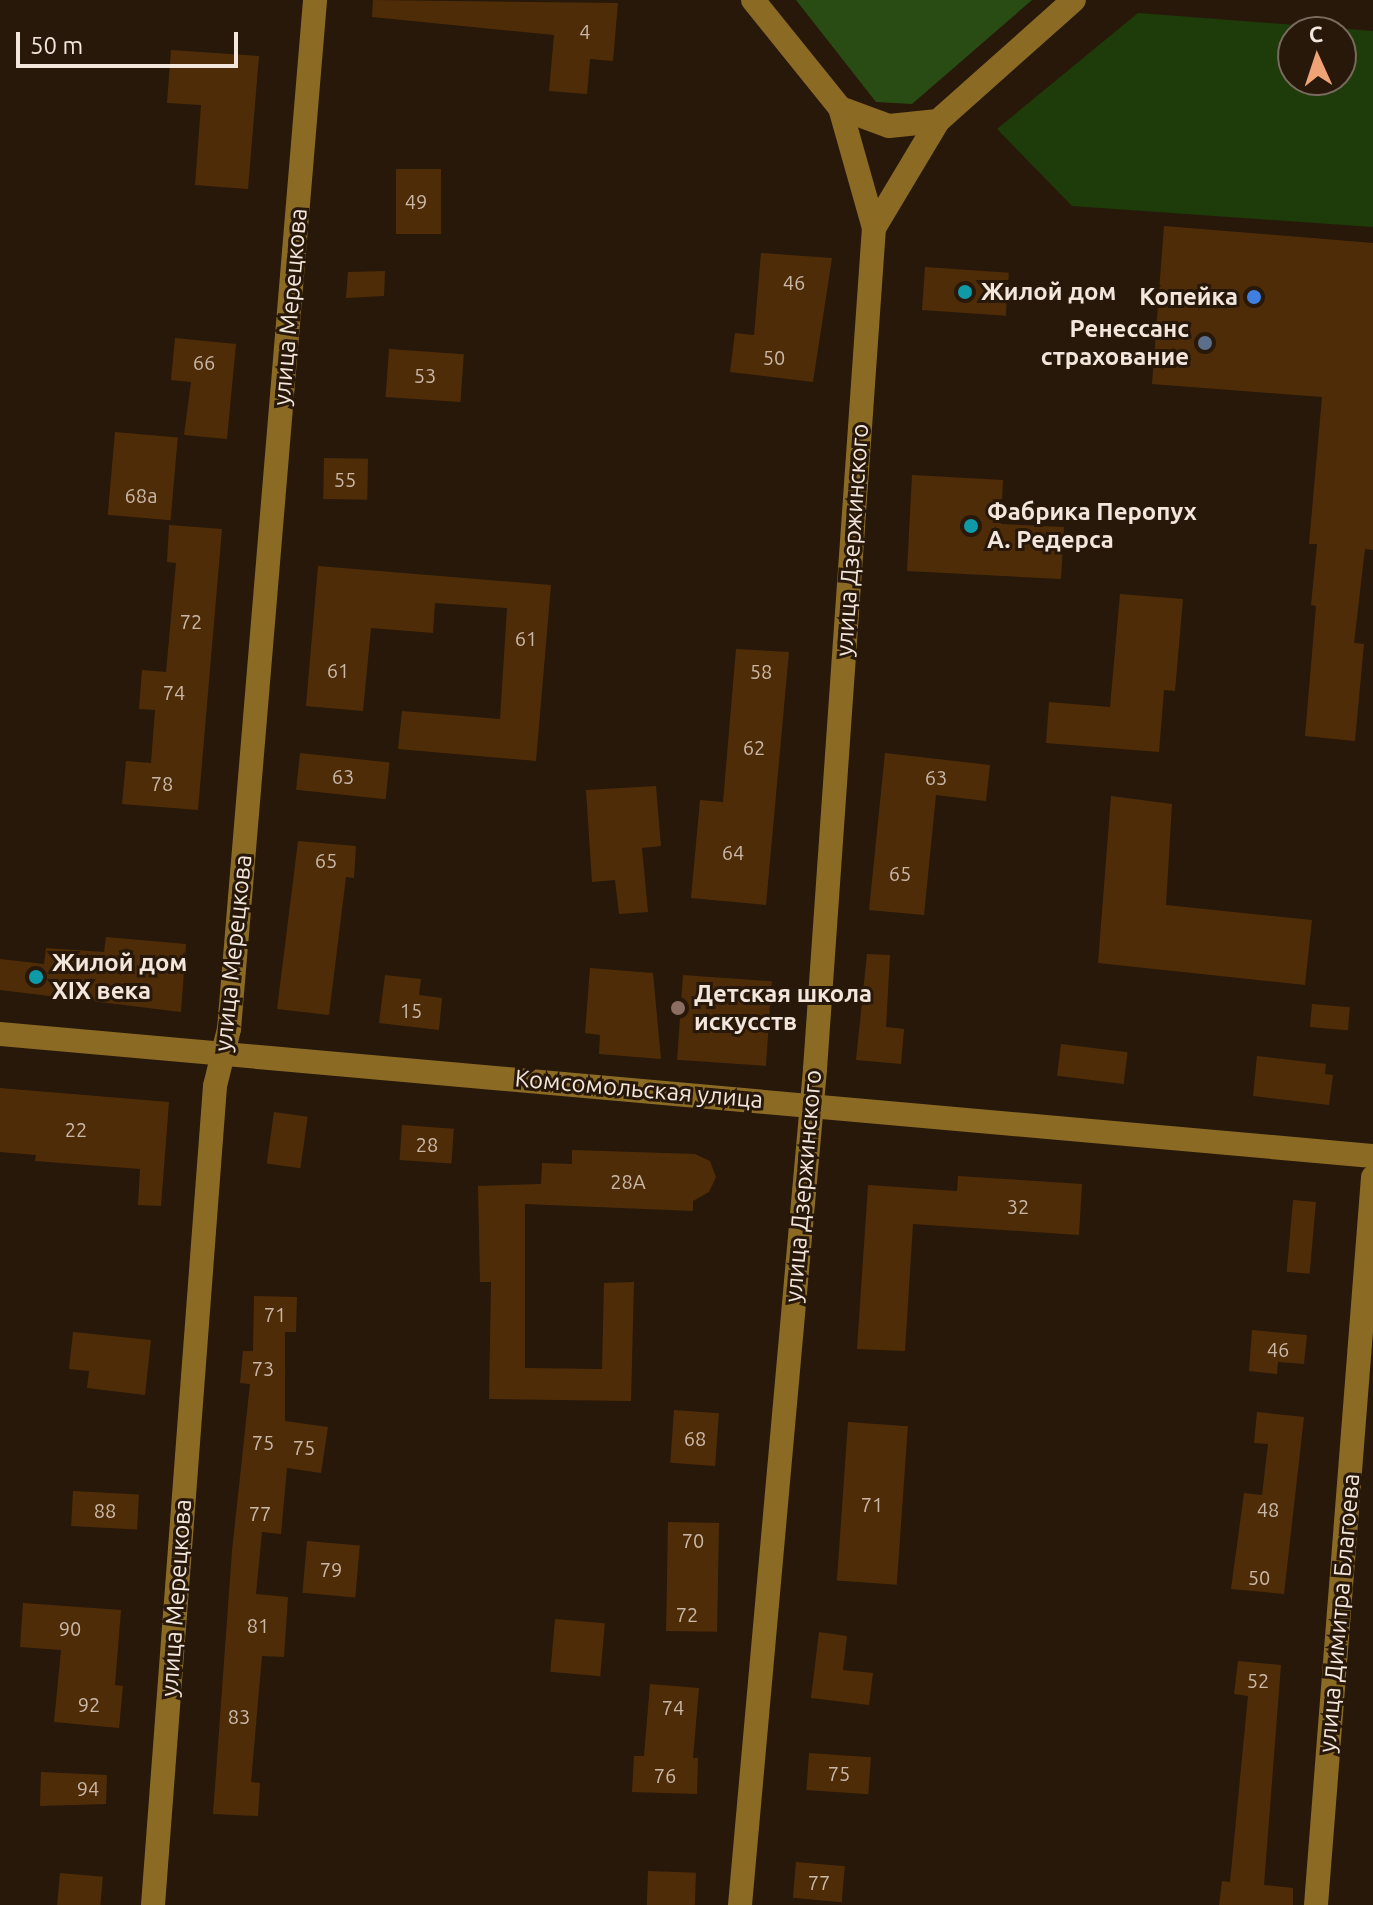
<!DOCTYPE html>
<html>
<head>
<meta charset="utf-8">
<style>
	body { margin:0 }
	#map { position:relative; width:1373px; height:1905px; overflow:hidden; background:#28180a; font-family:Ubuntu,sans-serif }
	div>[style] { position:absolute }
	.green>* { inset:0; background:#1e3c0a }
	.forest>* { inset:0; background:#294c14 }
	.building>* { inset:0; background:#4f2c08; transform-origin:0 0 }
	.secondary>* { height:24px; margin:-12px; padding:0 12px; transform-origin:12px; border-radius:12px; background:#8b6b24 }
	.dots>* { width:22px; height:22px; translate:-50% -50%; box-sizing:border-box; border:4px solid #28180a; border-radius:50% }
	span { translate:-50% -50%; white-space:nowrap; text-align:center; line-height:1.15; -webkit-text-stroke:6px #28180a; paint-order:stroke }
	.number-label { font-size:20px; color:#c9b8a8 }
	.number-label span { -webkit-text-stroke-width:0 }
	.poi-label { font-size:24px; color:#f2e6dd; font-weight:700 }
	.left { translate:0 -50%; text-align:left }
	.right { translate:-100% -50%; text-align:right }
	.street-label { font-size:24px; color:#f2e6dd }
	.north { position:absolute; left:1277px; top:16px; width:80px; height:80px; box-sizing:border-box; background:#28180a; border:2px solid #796a5e; border-radius:50%; rotate:357deg; font-size:22px; font-weight:700; line-height:32px; text-align:center; color:#f2e6dd }
	.north::after { content:''; display:block; margin:auto; width:28px; height:36px; background:#efa377; clip-path:polygon(50% 0,100% 100%,50% 72%,0 100%) }
	.scale { position:absolute; left:16px; top:32px; width:222px; height:36px; box-sizing:border-box; border:4px solid #f2e6dd; border-top:0; padding-left:10px; font-size:24px; line-height:28px; white-space:nowrap; color:#f2e6dd; -webkit-text-stroke:6px #28180a; paint-order:stroke }
</style>
</head>
<body>
<div id="map">
	<div class="green">
		<i style="clip-path:polygon(evenodd,1138px 13px,1373px 31px,1373px 227px,1072px 206px,997px 129px,1138px 13px,1293px 32px,1341px 32px,1341px 80px,1293px 80px,1293px 32px)"></i>
	</div>
	<div class="forest">
		<i style="clip-path:polygon(796px 0,1032px 0,912px 104px,876px 102px)"></i>
	</div>
	<div class="building">
		<i style="clip-path:polygon(373px 0,618px 3px,613px 61px,590px 59px,587px 94px,549px 91px,554px 35px,372px 17px)"></i>
		<i style="clip-path:polygon(171px 50px,259px 56px,248px 189px,195px 185px,201px 105px,167px 103px)"></i>
		<i style="left:396px;top:169px;width:45px;height:65px"></i>
		<i style="clip-path:polygon(1164px 226px,1373px 243px,1373px 550px,1365px 549px,1354px 643px,1364px 644px,1355px 741px,1305px 736px,1316px 606px,1311px 605px,1317px 544px,1309px 544px,1322px 397px,1152px 384px)"></i>
		<i style="clip-path:polygon(761px 253px,832px 258px,813px 382px,730px 372px,735px 333px,754px 335px)"></i>
		<i style="left:925px;top:267px;width:84px;height:43px;rotate:4deg"></i>
		<i style="clip-path:polygon(385px 271px,384px 296px,346px 298px,348px 272px)"></i>
		<i style="clip-path:polygon(175px 338px,236px 344px,227px 439px,184px 435px,191px 382px,171px 380px)"></i>
		<i style="left:389px;top:349px;width:75px;height:48px;rotate:4deg"></i>
		<i style="left:115px;top:432px;width:63px;height:83px;rotate:5deg"></i>
		<i style="left:324px;top:458px;width:44px;height:41px;rotate:1deg"></i>
		<i style="clip-path:polygon(912px 475px,1003px 480px,1001px 524px,1064px 527px,1061px 579px,907px 571px)"></i>
		<i style="clip-path:polygon(169px 525px,222px 529px,198px 810px,122px 804px,126px 761px,151px 763px,155px 710px,139px 709px,142px 670px,166px 672px,176px 563px,167px 562px)"></i>
		<i style="clip-path:polygon(318px 566px,551px 585px,536px 761px,398px 749px,402px 711px,500px 719px,507px 608px,435px 603px,433px 633px,371px 628px,363px 711px,306px 706px)"></i>
		<i style="clip-path:polygon(1120px 594px,1183px 599px,1175px 691px,1164px 690px,1159px 752px,1046px 743px,1049px 702px,1110px 707px)"></i>
		<i style="clip-path:polygon(736px 649px,789px 652px,766px 905px,691px 898px,700px 800px,723px 802px)"></i>
		<i style="left:300px;top:753px;width:90px;height:37px;rotate:6deg"></i>
		<i style="clip-path:polygon(885px 753px,990px 765px,986px 801px,936px 795px,924px 915px,869px 910px)"></i>
		<i style="clip-path:polygon(656px 786px,661px 846px,642px 848px,648px 912px,619px 914px,615px 880px,592px 882px,586px 790px)"></i>
		<i style="clip-path:polygon(1111px 796px,1172px 804px,1166px 905px,1312px 920px,1305px 985px,1098px 963px)"></i>
		<i style="clip-path:polygon(298px 841px,356px 846px,354px 878px,346px 877px,329px 1015px,277px 1009px)"></i>
		<i style="clip-path:polygon(106px 937px,186px 944px,181px 1012px,0 990px,0 959px,44px 964px,46px 948px,104px 952px)"></i>
		<i style="clip-path:polygon(867px 954px,890px 955px,886px 1027px,904px 1029px,901px 1064px,856px 1060px)"></i>
		<i style="clip-path:polygon(590px 968px,653px 973px,661px 1059px,599px 1054px,600px 1035px,585px 1033px)"></i>
		<i style="clip-path:polygon(385px 975px,421px 979px,419px 995px,442px 998px,439px 1030px,379px 1023px)"></i>
		<i style="left:683px;top:975px;width:89px;height:85px;rotate:4deg"></i>
		<i style="left:1312px;top:1004px;width:38px;height:23px;rotate:5deg"></i>
		<i style="left:1061px;top:1044px;width:67px;height:32px;rotate:7deg"></i>
		<i style="clip-path:polygon(1257px 1056px,1326px 1064px,1325px 1074px,1333px 1075px,1329px 1105px,1253px 1096px)"></i>
		<i style="clip-path:polygon(0 1088px,169px 1102px,161px 1206px,138px 1205px,140px 1169px,35px 1161px,36px 1155px,0 1152px)"></i>
		<i style="left:274px;top:1112px;width:34px;height:52px;rotate:8deg"></i>
		<i style="left:402px;top:1125px;width:52px;height:35px;rotate:4deg"></i>
		<i style="clip-path:polygon(572px 1150px,695px 1154px,710px 1161px,716px 1177px,709px 1192px,693px 1201px,693px 1211px,525px 1204px,525px 1368px,602px 1369px,604px 1283px,634px 1282px,631px 1401px,489px 1399px,491px 1282px,480px 1282px,478px 1186px,541px 1184px,542px 1163px,572px 1164px)"></i>
		<i style="clip-path:polygon(958px 1176px,1082px 1184px,1079px 1235px,913px 1224px,905px 1351px,857px 1349px,868px 1185px,957px 1191px)"></i>
		<i style="left:1293px;top:1200px;width:23px;height:72px;rotate:5deg"></i>
		<i style="clip-path:polygon(254px 1296px,297px 1297px,296px 1332px,285px 1332px,285px 1421px,328px 1427px,321px 1473px,287px 1468px,281px 1534px,262px 1532px,256px 1594px,288px 1597px,284px 1657px,262px 1656px,251px 1782px,260px 1783px,258px 1816px,213px 1814px,232px 1551px,250px 1384px,240px 1383px,243px 1351px,253px 1351px)"></i>
		<i style="clip-path:polygon(1252px 1330px,1307px 1335px,1304px 1364px,1278px 1362px,1277px 1374px,1249px 1371px)"></i>
		<i style="clip-path:polygon(73px 1332px,151px 1340px,145px 1395px,87px 1388px,89px 1371px,69px 1369px)"></i>
		<i style="left:674px;top:1410px;width:45px;height:53px;rotate:4deg"></i>
		<i style="clip-path:polygon(1257px 1412px,1304px 1417px,1284px 1594px,1231px 1589px,1244px 1493px,1262px 1495px,1268px 1444px,1254px 1443px)"></i>
		<i style="left:848px;top:1422px;width:60px;height:159px;rotate:4deg"></i>
		<i style="left:73px;top:1491px;width:66px;height:35px;rotate:3deg"></i>
		<i style="left:668px;top:1522px;width:51px;height:109px;rotate:1deg"></i>
		<i style="left:307px;top:1541px;width:53px;height:52px;rotate:5deg"></i>
		<i style="clip-path:polygon(23px 1603px,121px 1610px,115px 1685px,123px 1686px,119px 1728px,54px 1722px,61px 1650px,20px 1647px)"></i>
		<i style="left:555px;top:1619px;width:50px;height:53px;rotate:5deg"></i>
		<i style="clip-path:polygon(819px 1632px,847px 1636px,843px 1670px,873px 1673px,869px 1705px,811px 1698px)"></i>
		<i style="clip-path:polygon(1238px 1661px,1281px 1665px,1264px 1885px,1293px 1888px,1293px 1905px,1219px 1905px,1222px 1881px,1230px 1882px,1248px 1696px,1234px 1694px)"></i>
		<i style="clip-path:polygon(650px 1684px,699px 1688px,693px 1758px,698px 1758px,697px 1794px,632px 1792px,634px 1756px,644px 1756px)"></i>
		<i style="left:809px;top:1753px;width:62px;height:37px;rotate:4deg"></i>
		<i style="clip-path:polygon(41px 1772px,107px 1775px,106px 1804px,40px 1806px)"></i>
		<i style="left:796px;top:1862px;width:49px;height:36px;rotate:5deg"></i>
		<i style="left:648px;top:1871px;width:48px;height:34px;rotate:2deg"></i>
		<i style="left:60px;top:1873px;width:43px;height:32px;rotate:5deg"></i>
	</div>
	<div class="secondary">
		<i style="left:753px;top:0;width:139px;rotate:51.1deg"></i>
		<i style="left:840px;top:108px;width:52px;rotate:20.2deg"></i>
		<i style="left:889px;top:126px;width:49px;rotate:-5.8deg"></i>
		<i style="left:938px;top:121px;width:182px;rotate:-41.7deg"></i>
		<i style="left:874px;top:228px;width:125px;rotate:-59.1deg"></i>
		<i style="left:0;top:1034px;width:1378px;rotate:5.08deg"></i>
		<i style="left:153px;top:1905px;width:821px;rotate:-85.67deg"></i>
		<i style="left:215px;top:1086px;width:59px;rotate:-76.2deg"></i>
		<i style="left:229px;top:1029px;width:1033px;rotate:-85.22deg"></i>
		<i style="left:740px;top:1905px;width:839px;rotate:-84.87deg"></i>
		<i style="left:815px;top:1069px;width:843px;rotate:-85.99deg"></i>
		<i style="left:874px;top:228px;width:125px;rotate:-105.8deg"></i>
		<i style="left:1316px;top:1905px;width:730px;rotate:-85.52deg"></i>
	</div>
	<div class="dots">
		<i style="left:965px;top:292px;background:#0f9aa8"></i>
		<i style="left:1254px;top:297px;background:#3f7fe0"></i>
		<i style="left:1205px;top:343px;background:#5c6f8a"></i>
		<i style="left:971px;top:526px;background:#0f9aa8"></i>
		<i style="left:36px;top:977px;background:#0f9aa8"></i>
		<i style="left:678px;top:1008px;background:#8d6e63"></i>
	</div>
	<div class="number-label">
		<span style="left:585px;top:31px">4</span>
		<span style="left:416px;top:201px">49</span>
		<span style="left:794px;top:282px">46</span>
		<span style="left:774px;top:357px">50</span>
		<span style="left:204px;top:362px">66</span>
		<span style="left:425px;top:375px">53</span>
		<span style="left:345px;top:479px">55</span>
		<span style="left:141px;top:495px">68а</span>
		<span style="left:191px;top:621px">72</span>
		<span style="left:526px;top:638px">61</span>
		<span style="left:338px;top:670px">61</span>
		<span style="left:761px;top:671px">58</span>
		<span style="left:174px;top:692px">74</span>
		<span style="left:754px;top:747px">62</span>
		<span style="left:343px;top:776px">63</span>
		<span style="left:936px;top:777px">63</span>
		<span style="left:162px;top:783px">78</span>
		<span style="left:733px;top:852px">64</span>
		<span style="left:326px;top:860px">65</span>
		<span style="left:900px;top:873px">65</span>
		<span style="left:411px;top:1010px">15</span>
		<span style="left:76px;top:1129px">22</span>
		<span style="left:427px;top:1144px">28</span>
		<span style="left:628px;top:1181px">28А</span>
		<span style="left:1018px;top:1206px">32</span>
		<span style="left:275px;top:1314px">71</span>
		<span style="left:1278px;top:1349px">46</span>
		<span style="left:263px;top:1368px">73</span>
		<span style="left:695px;top:1438px">68</span>
		<span style="left:263px;top:1442px">75</span>
		<span style="left:304px;top:1447px">75</span>
		<span style="left:872px;top:1504px">71</span>
		<span style="left:1268px;top:1509px">48</span>
		<span style="left:105px;top:1510px">88</span>
		<span style="left:260px;top:1513px">77</span>
		<span style="left:693px;top:1540px">70</span>
		<span style="left:331px;top:1569px">79</span>
		<span style="left:1259px;top:1577px">50</span>
		<span style="left:687px;top:1614px">72</span>
		<span style="left:258px;top:1625px">81</span>
		<span style="left:70px;top:1628px">90</span>
		<span style="left:1258px;top:1680px">52</span>
		<span style="left:89px;top:1704px">92</span>
		<span style="left:673px;top:1707px">74</span>
		<span style="left:239px;top:1716px">83</span>
		<span style="left:839px;top:1773px">75</span>
		<span style="left:665px;top:1775px">76</span>
		<span style="left:88px;top:1788px">94</span>
		<span style="left:819px;top:1882px">77</span>
	</div>
	<div class="poi-label">
		<span class="left" style="left:981px;top:292px">Жилой дом</span>
		<span class="right" style="left:1238px;top:297px">Копейка</span>
		<span class="right" style="left:1189px;top:343px">Ренессанс<br>страхование</span>
		<span class="left" style="left:987px;top:526px">Фабрика Перопух<br>А. Редерса</span>
		<span class="left" style="left:52px;top:977px">Жилой дом<br>XIX века</span>
		<span class="left" style="left:694px;top:1008px">Детская школа<br>искусств</span>
	</div>
	<div class="street-label">
		<span style="left:290px;top:307px;rotate:-85deg">улица Мерецкова</span>
		<span style="left:852px;top:540px;rotate:-86deg">улица Дзержинского</span>
		<span style="left:233px;top:953px;rotate:-84deg">улица Мерецкова</span>
		<span style="left:639px;top:1089px;rotate:5deg">Комсомольская улица</span>
		<span style="left:803px;top:1186px;rotate:-85deg">улица Дзержинского</span>
		<span style="left:176px;top:1598px;rotate:-86deg">улица Мерецкова</span>
		<span style="left:1339px;top:1613px;rotate:-85deg">улица Димитра Благоева</span>
	</div>
	<div class="north">С</div>
	<div class="scale">50 m</div>
</div>
</body>
</html>
